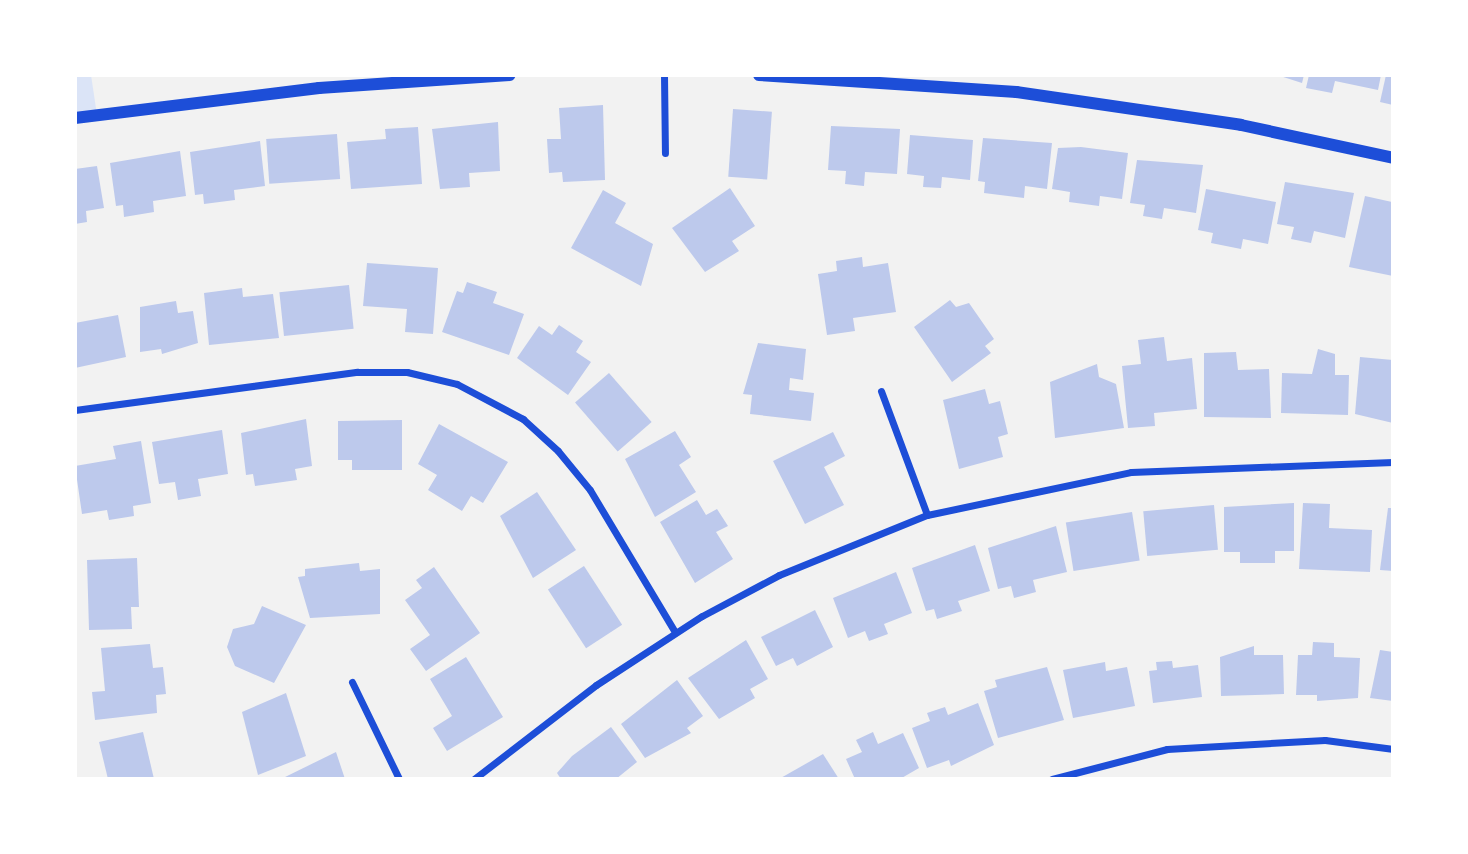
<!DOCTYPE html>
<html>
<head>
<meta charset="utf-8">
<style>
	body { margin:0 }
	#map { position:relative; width:1468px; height:854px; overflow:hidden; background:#f2f2f2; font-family:"PT Sans Narrow",sans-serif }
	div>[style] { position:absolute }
	.green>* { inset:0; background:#dbe4f7 }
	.building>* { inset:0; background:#bdc9ec; transform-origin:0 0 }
	.minor>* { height:7px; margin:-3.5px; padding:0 3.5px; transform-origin:3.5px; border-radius:3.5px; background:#1d4ed8 }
	.tertiary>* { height:12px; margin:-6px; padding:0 6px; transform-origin:6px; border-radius:6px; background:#1d4ed8 }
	span { translate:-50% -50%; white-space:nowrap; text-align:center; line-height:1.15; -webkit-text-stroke:5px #fff; paint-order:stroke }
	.frame { position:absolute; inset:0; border:77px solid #fff; pointer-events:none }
</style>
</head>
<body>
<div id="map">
	<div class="green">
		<i style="clip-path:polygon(75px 75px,91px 75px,97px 115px,75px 118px)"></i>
	</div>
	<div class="building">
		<i style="clip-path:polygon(1277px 75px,1304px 75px,1302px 83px)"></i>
		<i style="clip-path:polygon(1309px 75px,1381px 75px,1378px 90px,1335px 81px,1332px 93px,1306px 88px)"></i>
		<i style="clip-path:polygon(1386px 75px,1393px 75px,1393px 105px,1380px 102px)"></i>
		<i style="clip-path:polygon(603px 105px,605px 180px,563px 182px,562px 172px,549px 173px,547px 139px,561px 139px,559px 108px)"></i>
		<i style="left:733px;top:109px;width:39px;height:68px;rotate:4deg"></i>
		<i style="clip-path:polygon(498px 122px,500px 171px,469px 173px,470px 187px,440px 189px,432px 129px)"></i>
		<i style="clip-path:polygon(831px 126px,900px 129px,897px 174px,865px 172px,864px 186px,845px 184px,846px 171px,828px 170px)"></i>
		<i style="clip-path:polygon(418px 127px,422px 184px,351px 189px,347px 142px,386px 139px,385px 129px)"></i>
		<i style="left:337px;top:134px;width:45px;height:71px;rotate:86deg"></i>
		<i style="clip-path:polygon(910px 135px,973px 140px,970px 180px,942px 177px,941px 188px,923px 187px,924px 176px,907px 174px)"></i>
		<i style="clip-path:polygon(983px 138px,1052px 143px,1047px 189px,1025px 186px,1024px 198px,984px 193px,985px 182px,978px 181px)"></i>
		<i style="clip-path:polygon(260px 141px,265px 186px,234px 190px,235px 200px,204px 204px,203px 194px,195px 195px,190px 152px)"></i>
		<i style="clip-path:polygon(1081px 147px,1128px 153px,1122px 199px,1100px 196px,1099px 206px,1069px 202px,1070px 192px,1052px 189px,1058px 148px)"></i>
		<i style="clip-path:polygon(180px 151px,186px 196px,153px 201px,154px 212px,124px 217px,123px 205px,116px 206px,110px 163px)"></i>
		<i style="clip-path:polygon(1137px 160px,1203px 165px,1196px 213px,1164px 208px,1162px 219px,1143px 216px,1145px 205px,1130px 203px)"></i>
		<i style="clip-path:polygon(97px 166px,104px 208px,86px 211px,87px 222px,75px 224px,75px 169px)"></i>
		<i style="clip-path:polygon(1285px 182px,1354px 193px,1345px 238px,1314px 231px,1311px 243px,1291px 239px,1294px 227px,1277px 224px)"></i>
		<i style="clip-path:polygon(730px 188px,755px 226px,732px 241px,739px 251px,705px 272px,672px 228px)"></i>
		<i style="clip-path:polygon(1206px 189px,1276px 202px,1268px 244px,1243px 239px,1241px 249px,1211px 243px,1213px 233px,1198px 230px)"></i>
		<i style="clip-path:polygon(603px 190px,626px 203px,615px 223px,653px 244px,641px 286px,571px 248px)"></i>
		<i style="clip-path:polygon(1365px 196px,1392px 202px,1393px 276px,1349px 267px)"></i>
		<i style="clip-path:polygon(862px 257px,863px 267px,888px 263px,896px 312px,853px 318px,855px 331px,827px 335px,818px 274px,837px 271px,836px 261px)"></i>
		<i style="clip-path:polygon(367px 263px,438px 268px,433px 334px,405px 332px,407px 309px,363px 306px)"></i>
		<i style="clip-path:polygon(467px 282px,497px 292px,493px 303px,524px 314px,509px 355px,442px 332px,457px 291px,463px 293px)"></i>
		<i style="left:349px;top:285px;width:44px;height:70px;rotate:84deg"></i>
		<i style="clip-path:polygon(242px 288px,243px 297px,273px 294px,279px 338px,209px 345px,204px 293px)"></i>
		<i style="clip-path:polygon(950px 300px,956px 307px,969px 303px,994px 339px,985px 346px,991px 353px,952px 382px,914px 327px)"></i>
		<i style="clip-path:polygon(176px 301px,178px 313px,193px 311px,198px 343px,162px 354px,161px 349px,140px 352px,140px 307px)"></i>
		<i style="clip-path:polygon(118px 315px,126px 357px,75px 368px,75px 323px)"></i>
		<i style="clip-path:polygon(559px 325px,583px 341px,576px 352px,591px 362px,568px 395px,517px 358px,539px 326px,552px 335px)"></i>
		<i style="clip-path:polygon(1164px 337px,1167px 361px,1192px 358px,1197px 409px,1154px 413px,1155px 426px,1128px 428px,1122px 366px,1141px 364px,1138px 340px)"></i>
		<i style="clip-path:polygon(758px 343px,806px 349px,803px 380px,790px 378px,789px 390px,814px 393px,811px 421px,750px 414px,752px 395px,743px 394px)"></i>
		<i style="clip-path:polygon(1318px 349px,1335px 354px,1335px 375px,1349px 375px,1348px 415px,1281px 413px,1282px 373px,1312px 374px)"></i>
		<i style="clip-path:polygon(1236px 352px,1238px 370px,1269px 369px,1271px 418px,1204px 417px,1204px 353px)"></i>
		<i style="clip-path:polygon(1360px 357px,1393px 360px,1393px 423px,1355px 414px)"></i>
		<i style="clip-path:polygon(1097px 364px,1099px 377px,1116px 384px,1124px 428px,1055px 438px,1050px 382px)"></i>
		<i style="left:609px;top:373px;width:65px;height:45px;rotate:49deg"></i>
		<i style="clip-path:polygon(985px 389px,989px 404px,1000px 401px,1008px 434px,998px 437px,1003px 457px,959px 469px,943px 400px)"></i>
		<i style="clip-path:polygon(306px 419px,312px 466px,295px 469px,297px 480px,255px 486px,253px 474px,246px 475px,241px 433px)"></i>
		<i style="clip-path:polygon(402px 420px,402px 470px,352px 470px,352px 460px,338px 460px,338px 421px)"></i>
		<i style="clip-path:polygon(439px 424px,508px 462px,483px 503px,471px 496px,462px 511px,428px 490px,437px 475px,418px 464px)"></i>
		<i style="clip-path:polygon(222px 430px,228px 474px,198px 479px,201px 496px,178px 500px,175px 482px,159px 484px,152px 442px)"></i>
		<i style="clip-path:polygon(675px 431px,691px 457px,679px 465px,696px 492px,655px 517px,625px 459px)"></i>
		<i style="clip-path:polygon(833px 432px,845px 456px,824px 467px,844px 505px,805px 524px,773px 461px)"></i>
		<i style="clip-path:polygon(141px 441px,151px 503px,133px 506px,134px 516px,109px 520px,107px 510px,82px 514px,75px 466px,116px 459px,113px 446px)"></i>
		<i style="clip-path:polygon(537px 492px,576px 550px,533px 578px,500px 516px)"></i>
		<i style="clip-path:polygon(697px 500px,706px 515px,717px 509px,728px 526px,716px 532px,733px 559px,695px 583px,660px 522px)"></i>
		<i style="clip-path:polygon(1294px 503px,1294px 551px,1275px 551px,1275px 563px,1240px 563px,1240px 552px,1224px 552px,1224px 507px)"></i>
		<i style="clip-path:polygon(1303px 503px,1330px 504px,1329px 528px,1372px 530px,1370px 572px,1299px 569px)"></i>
		<i style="left:1214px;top:505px;width:45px;height:71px;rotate:85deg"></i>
		<i style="clip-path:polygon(1388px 508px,1393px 508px,1393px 571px,1380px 570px)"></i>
		<i style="left:1132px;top:512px;width:49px;height:67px;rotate:81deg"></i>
		<i style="clip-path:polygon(1056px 526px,1067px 572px,1033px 580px,1036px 592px,1014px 598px,1011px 586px,998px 589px,988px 548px)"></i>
		<i style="clip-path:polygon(975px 545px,990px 591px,958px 601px,962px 611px,937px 619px,934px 609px,926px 611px,912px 568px)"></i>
		<i style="clip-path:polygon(137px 558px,139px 607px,131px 607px,132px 629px,89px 630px,87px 560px)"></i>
		<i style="clip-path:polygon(359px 563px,360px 571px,380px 569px,380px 614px,310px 618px,298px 577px,305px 576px,305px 569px)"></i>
		<i style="left:584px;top:566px;width:70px;height:43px;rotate:57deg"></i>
		<i style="clip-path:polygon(434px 567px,480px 633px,426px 671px,410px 649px,430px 635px,405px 600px,422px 588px,416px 580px)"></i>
		<i style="clip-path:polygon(896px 572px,912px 613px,884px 624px,888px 634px,869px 641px,865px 631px,848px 638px,833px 598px)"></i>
		<i style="clip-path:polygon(262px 606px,306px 625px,274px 683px,235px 666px,227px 647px,233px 629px,254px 624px)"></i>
		<i style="clip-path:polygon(815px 610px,833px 647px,797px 666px,793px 658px,776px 666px,761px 637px)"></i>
		<i style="clip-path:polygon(746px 640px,768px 679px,750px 689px,755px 698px,719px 719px,688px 678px)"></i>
		<i style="clip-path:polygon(1313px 642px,1334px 643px,1334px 657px,1360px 658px,1358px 698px,1317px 701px,1317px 695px,1296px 695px,1298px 655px,1312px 655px)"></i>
		<i style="clip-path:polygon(150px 644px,153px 668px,163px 667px,166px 694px,156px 695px,157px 713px,95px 720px,92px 692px,105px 691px,101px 648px)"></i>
		<i style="clip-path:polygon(1254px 646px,1254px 655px,1283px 655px,1284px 694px,1221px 696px,1220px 657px)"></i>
		<i style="clip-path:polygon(1380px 650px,1393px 652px,1393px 701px,1370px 698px)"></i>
		<i style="clip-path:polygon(466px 657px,503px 717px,447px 751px,433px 728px,452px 716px,430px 679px)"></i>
		<i style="clip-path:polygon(1172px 661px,1173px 668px,1198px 665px,1202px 697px,1153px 703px,1149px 671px,1157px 670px,1156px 662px)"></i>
		<i style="clip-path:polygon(1105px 662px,1106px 671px,1127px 667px,1135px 706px,1073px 718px,1063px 670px)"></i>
		<i style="clip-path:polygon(1047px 667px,1064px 720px,998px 738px,984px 691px,997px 687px,995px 680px)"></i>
		<i style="clip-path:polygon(677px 680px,703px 716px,687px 728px,691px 733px,645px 758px,621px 724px)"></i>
		<i style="clip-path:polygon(286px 693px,306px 756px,258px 775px,242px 712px)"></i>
		<i style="clip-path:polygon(978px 703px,994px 745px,951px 766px,949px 760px,927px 768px,912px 728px,930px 721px,927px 713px,945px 707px,948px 715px)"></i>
		<i style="clip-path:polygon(611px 727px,637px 762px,616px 779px,561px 779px,557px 773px,572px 756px)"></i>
		<i style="clip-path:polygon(143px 732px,154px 779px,108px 779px,99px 742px)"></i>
		<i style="clip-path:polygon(873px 732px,878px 744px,903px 733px,919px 768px,900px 779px,855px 779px,846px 759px,862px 752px,856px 740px)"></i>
		<i style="clip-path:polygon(336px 752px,345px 779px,281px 779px)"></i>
		<i style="clip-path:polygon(823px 754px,839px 779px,779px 779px)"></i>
	</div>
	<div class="minor">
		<i style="left:664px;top:75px;width:78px;rotate:89.3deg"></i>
		<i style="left:881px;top:391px;width:132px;rotate:69.6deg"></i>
		<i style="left:75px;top:410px;width:285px;rotate:-7.7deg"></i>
		<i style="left:357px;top:372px;width:50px"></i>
		<i style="left:407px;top:372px;width:51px;rotate:13.5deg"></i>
		<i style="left:457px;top:384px;width:75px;rotate:27.9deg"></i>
		<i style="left:523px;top:419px;width:47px;rotate:42.4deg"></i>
		<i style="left:558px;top:451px;width:50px;rotate:50.6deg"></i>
		<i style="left:590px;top:490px;width:165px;rotate:59.1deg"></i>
		<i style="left:352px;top:682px;width:108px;rotate:64.1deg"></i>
		<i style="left:474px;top:779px;width:154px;rotate:-37.6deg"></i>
		<i style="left:596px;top:685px;width:126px;rotate:-33.1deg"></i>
		<i style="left:702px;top:616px;width:87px;rotate:-28deg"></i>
		<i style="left:779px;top:575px;width:160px;rotate:-22.1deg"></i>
		<i style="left:927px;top:515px;width:208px;rotate:-11.9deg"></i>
		<i style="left:1131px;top:472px;width:262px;rotate:-2.2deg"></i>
		<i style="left:1052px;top:779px;width:119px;rotate:-14.6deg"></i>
		<i style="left:1167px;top:749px;width:158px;rotate:-3.3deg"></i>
		<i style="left:1325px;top:740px;width:69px;rotate:7.5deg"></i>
	</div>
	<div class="tertiary">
		<i style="left:759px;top:75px;width:258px;rotate:3.8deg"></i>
		<i style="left:1016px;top:92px;width:227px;rotate:8.3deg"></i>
		<i style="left:1241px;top:125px;width:156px;rotate:12.2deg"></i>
		<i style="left:75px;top:118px;width:246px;rotate:-7deg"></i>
		<i style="left:319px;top:88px;width:191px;rotate:-3.9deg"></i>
	</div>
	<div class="frame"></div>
</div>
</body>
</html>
